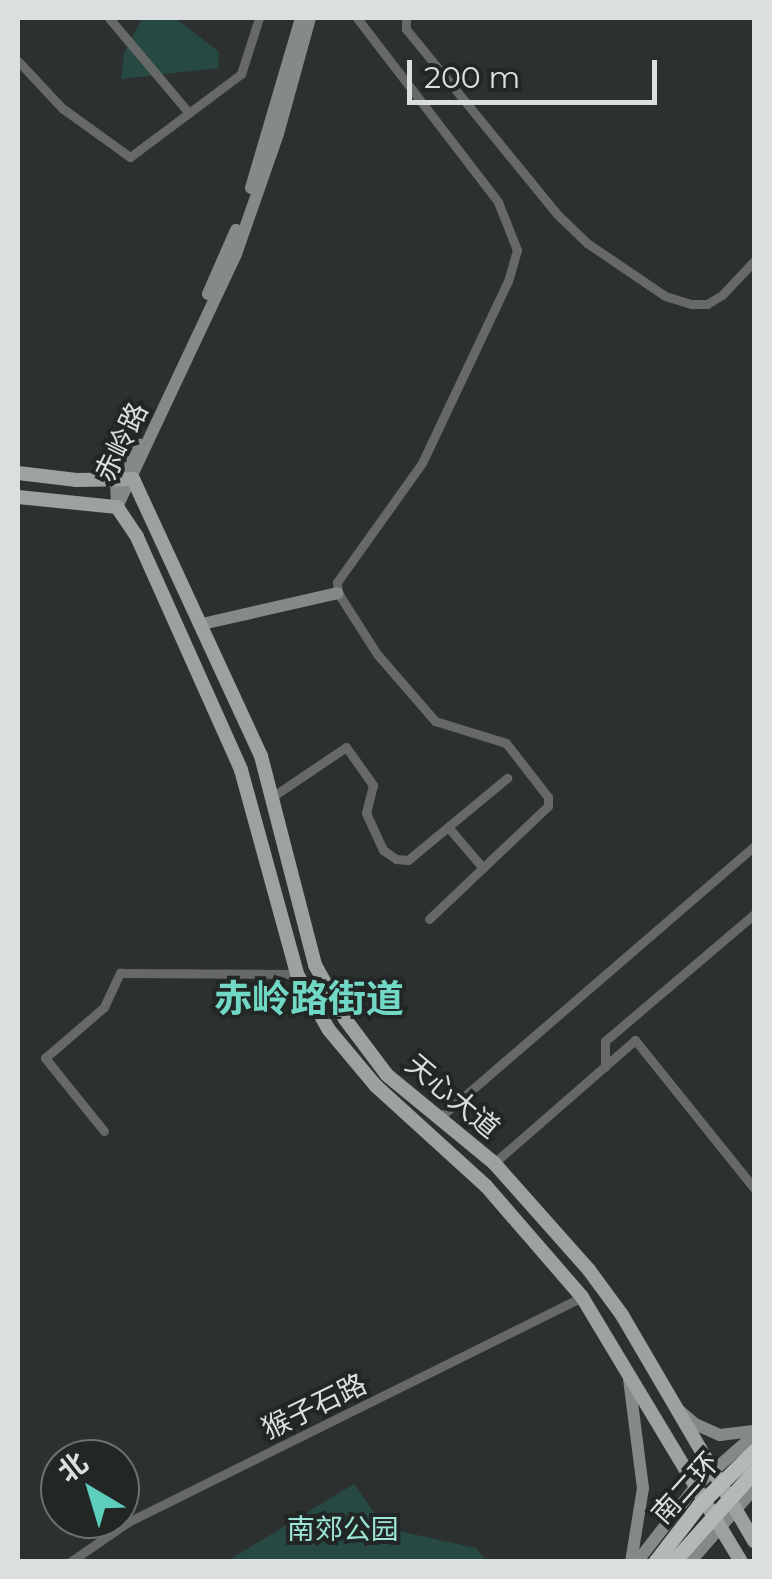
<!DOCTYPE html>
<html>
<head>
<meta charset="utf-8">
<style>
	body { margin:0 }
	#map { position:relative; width:772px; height:1579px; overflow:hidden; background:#2c3130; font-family:Montserrat,"Noto Sans SC",sans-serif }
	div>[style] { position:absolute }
	.green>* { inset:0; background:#264a43 }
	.street>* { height:9px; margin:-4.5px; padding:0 4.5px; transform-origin:4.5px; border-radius:4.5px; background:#676969 }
	.secondary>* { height:12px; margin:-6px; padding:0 6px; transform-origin:6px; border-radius:6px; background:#868989 }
	.primary>* { height:14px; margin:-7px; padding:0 7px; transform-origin:7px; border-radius:7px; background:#9da2a1 }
	.highway-bridge>* { height:15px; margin:-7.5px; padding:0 7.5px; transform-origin:7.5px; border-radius:7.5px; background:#b3b9b7 }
	span { translate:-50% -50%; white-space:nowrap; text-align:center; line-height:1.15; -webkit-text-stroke:8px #222726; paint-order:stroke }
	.street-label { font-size:28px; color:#dcdfdf }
	.park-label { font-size:28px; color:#9ce4d5 }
	.district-label { font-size:38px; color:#71d8c5; font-weight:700 }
	.frame { position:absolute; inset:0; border:20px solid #dcdfdf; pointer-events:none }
	.north { position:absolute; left:40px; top:1439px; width:100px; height:100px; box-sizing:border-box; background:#222726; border:2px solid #6c7170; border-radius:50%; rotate:322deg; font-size:28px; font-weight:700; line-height:40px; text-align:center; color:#dcdfdf }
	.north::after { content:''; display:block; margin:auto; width:35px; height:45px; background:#5ccebb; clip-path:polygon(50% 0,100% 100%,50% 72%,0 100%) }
	.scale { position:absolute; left:407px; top:60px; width:250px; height:45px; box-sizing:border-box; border:5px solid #dcdfdf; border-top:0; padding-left:12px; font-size:30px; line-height:35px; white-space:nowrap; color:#dcdfdf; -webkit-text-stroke:8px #222726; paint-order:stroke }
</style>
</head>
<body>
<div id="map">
	<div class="green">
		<i style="clip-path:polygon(142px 18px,175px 18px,219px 52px,218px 68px,121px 79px,124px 53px)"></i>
		<i style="clip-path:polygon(354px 1484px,385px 1528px,476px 1548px,487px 1561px,227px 1561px)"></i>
	</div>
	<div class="street">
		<i style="left:109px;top:18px;width:124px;rotate:49.9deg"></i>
		<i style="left:357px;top:18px;width:232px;rotate:52.5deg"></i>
		<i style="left:498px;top:202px;width:52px;rotate:68.4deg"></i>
		<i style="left:517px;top:250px;width:32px;rotate:106deg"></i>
		<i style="left:508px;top:281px;width:201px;rotate:115.3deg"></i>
		<i style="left:422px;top:463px;width:146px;rotate:125.5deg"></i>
		<i style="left:337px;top:582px;width:11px;rotate:85deg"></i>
		<i style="left:338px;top:593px;width:72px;rotate:57.4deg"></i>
		<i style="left:377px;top:654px;width:89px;rotate:49.1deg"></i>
		<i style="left:435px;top:721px;width:74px;rotate:17.2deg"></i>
		<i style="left:506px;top:743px;width:68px;rotate:52.1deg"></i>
		<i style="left:548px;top:797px;width:9px;rotate:90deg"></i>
		<i style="left:548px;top:806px;width:164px;rotate:136.5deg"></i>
		<i style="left:406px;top:18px;width:11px;rotate:90deg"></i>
		<i style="left:406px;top:29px;width:239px;rotate:50.8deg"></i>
		<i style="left:557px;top:214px;width:42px;rotate:44deg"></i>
		<i style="left:587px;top:243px;width:94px;rotate:34.2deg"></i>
		<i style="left:665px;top:296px;width:28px;rotate:17deg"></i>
		<i style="left:692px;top:304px;width:15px"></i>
		<i style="left:707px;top:304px;width:17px;rotate:-31deg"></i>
		<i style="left:722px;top:295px;width:47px;rotate:-46.7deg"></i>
		<i style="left:18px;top:61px;width:64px;rotate:46.9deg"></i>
		<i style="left:62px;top:108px;width:84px;rotate:35.8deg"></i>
		<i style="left:130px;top:157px;width:139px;rotate:-36.8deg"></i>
		<i style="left:241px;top:74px;width:59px;rotate:-72.2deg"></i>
		<i style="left:272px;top:797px;width:89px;rotate:-34deg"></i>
		<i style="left:346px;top:747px;width:47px;rotate:54.6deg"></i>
		<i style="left:373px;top:785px;width:29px;rotate:104deg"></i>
		<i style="left:366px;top:813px;width:41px;rotate:65.3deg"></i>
		<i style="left:383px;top:850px;width:16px;rotate:35deg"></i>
		<i style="left:396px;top:859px;width:12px;rotate:5deg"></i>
		<i style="left:408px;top:860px;width:129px;rotate:-39.6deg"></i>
		<i style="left:448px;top:827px;width:54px;rotate:49.5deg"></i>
		<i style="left:605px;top:1067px;width:26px;rotate:-90deg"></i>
		<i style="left:605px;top:1041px;width:196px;rotate:-40.4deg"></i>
		<i style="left:438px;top:1119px;width:418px;rotate:-40.8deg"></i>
		<i style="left:104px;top:1131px;width:94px;rotate:-128.9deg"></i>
		<i style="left:45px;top:1058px;width:78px;rotate:-40.8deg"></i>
		<i style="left:104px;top:1007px;width:38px;rotate:-65deg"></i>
		<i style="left:120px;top:973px;width:177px;rotate:0.3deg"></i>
		<i style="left:494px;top:1163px;width:187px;rotate:-41.1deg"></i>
		<i style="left:635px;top:1040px;width:190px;rotate:51.2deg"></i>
		<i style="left:70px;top:1562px;width:70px;rotate:-34.6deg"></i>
		<i style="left:128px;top:1522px;width:507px;rotate:-26.36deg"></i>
	</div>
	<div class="secondary">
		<i style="left:251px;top:188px;width:177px;rotate:-73.6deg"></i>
		<i style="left:208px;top:294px;width:70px;rotate:-66.4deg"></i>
		<i style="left:117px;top:507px;width:280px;rotate:-64.8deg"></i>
		<i style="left:236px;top:254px;width:127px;rotate:-70.7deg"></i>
		<i style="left:278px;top:134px;width:120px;rotate:-74.6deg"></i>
		<i style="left:117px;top:507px;width:28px;rotate:-92deg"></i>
		<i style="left:116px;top:479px;width:42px;rotate:-54.8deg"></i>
		<i style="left:202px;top:624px;width:139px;rotate:-12.8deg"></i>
		<i style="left:629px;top:1379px;width:110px;rotate:82.7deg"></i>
		<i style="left:643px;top:1488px;width:75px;rotate:99.2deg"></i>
		<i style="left:680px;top:1411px;width:20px;rotate:41deg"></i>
		<i style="left:695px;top:1424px;width:27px;rotate:24deg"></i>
		<i style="left:720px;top:1435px;width:34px;rotate:-7deg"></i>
		<i style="left:637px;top:1562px;width:95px;rotate:-52.3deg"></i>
		<i style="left:695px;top:1487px;width:79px;rotate:-41.4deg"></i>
		<i style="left:690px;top:1562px;width:97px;rotate:-48.8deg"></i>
	</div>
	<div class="primary">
		<i style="left:18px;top:473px;width:59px;rotate:6.8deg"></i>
		<i style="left:77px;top:480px;width:56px;rotate:-1deg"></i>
		<i style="left:133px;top:479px;width:305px;rotate:65.2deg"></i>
		<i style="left:261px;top:756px;width:216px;rotate:75.5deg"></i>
		<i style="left:315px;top:965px;width:62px;rotate:60.9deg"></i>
		<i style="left:345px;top:1019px;width:70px;rotate:53.1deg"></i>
		<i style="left:387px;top:1075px;width:139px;rotate:39.4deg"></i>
		<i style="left:494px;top:1163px;width:143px;rotate:48.4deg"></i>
		<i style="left:589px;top:1270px;width:56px;rotate:53.7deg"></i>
		<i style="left:622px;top:1315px;width:262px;rotate:59.7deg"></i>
		<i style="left:18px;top:497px;width:100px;rotate:5.8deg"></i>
		<i style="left:117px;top:507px;width:36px;rotate:56deg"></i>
		<i style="left:137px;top:537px;width:255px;rotate:65.9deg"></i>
		<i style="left:241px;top:770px;width:212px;rotate:74.6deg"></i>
		<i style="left:297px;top:974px;width:64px;rotate:60.3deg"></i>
		<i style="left:329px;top:1030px;width:73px;rotate:50deg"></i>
		<i style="left:376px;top:1086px;width:149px;rotate:42.3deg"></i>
		<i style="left:486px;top:1186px;width:147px;rotate:49.1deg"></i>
		<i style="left:582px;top:1297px;width:309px;rotate:59deg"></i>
	</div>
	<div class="highway-bridge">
		<i style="left:655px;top:1562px;width:72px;rotate:-52.3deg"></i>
		<i style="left:699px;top:1505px;width:77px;rotate:-44.5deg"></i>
		<i style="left:673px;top:1562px;width:122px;rotate:-48.3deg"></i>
	</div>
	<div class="street-label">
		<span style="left:121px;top:442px;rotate:-64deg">赤岭路</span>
		<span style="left:453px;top:1096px;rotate:40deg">天心大道</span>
		<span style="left:314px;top:1406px;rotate:-26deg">猴子石路</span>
		<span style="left:685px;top:1488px;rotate:-48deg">南二环</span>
	</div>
	<div class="park-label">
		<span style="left:343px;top:1529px">南郊公园</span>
	</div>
	<div class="district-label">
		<span style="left:309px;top:999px">赤岭路街道</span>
	</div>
	<div class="frame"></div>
	<div class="north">北</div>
	<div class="scale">200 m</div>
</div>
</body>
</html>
